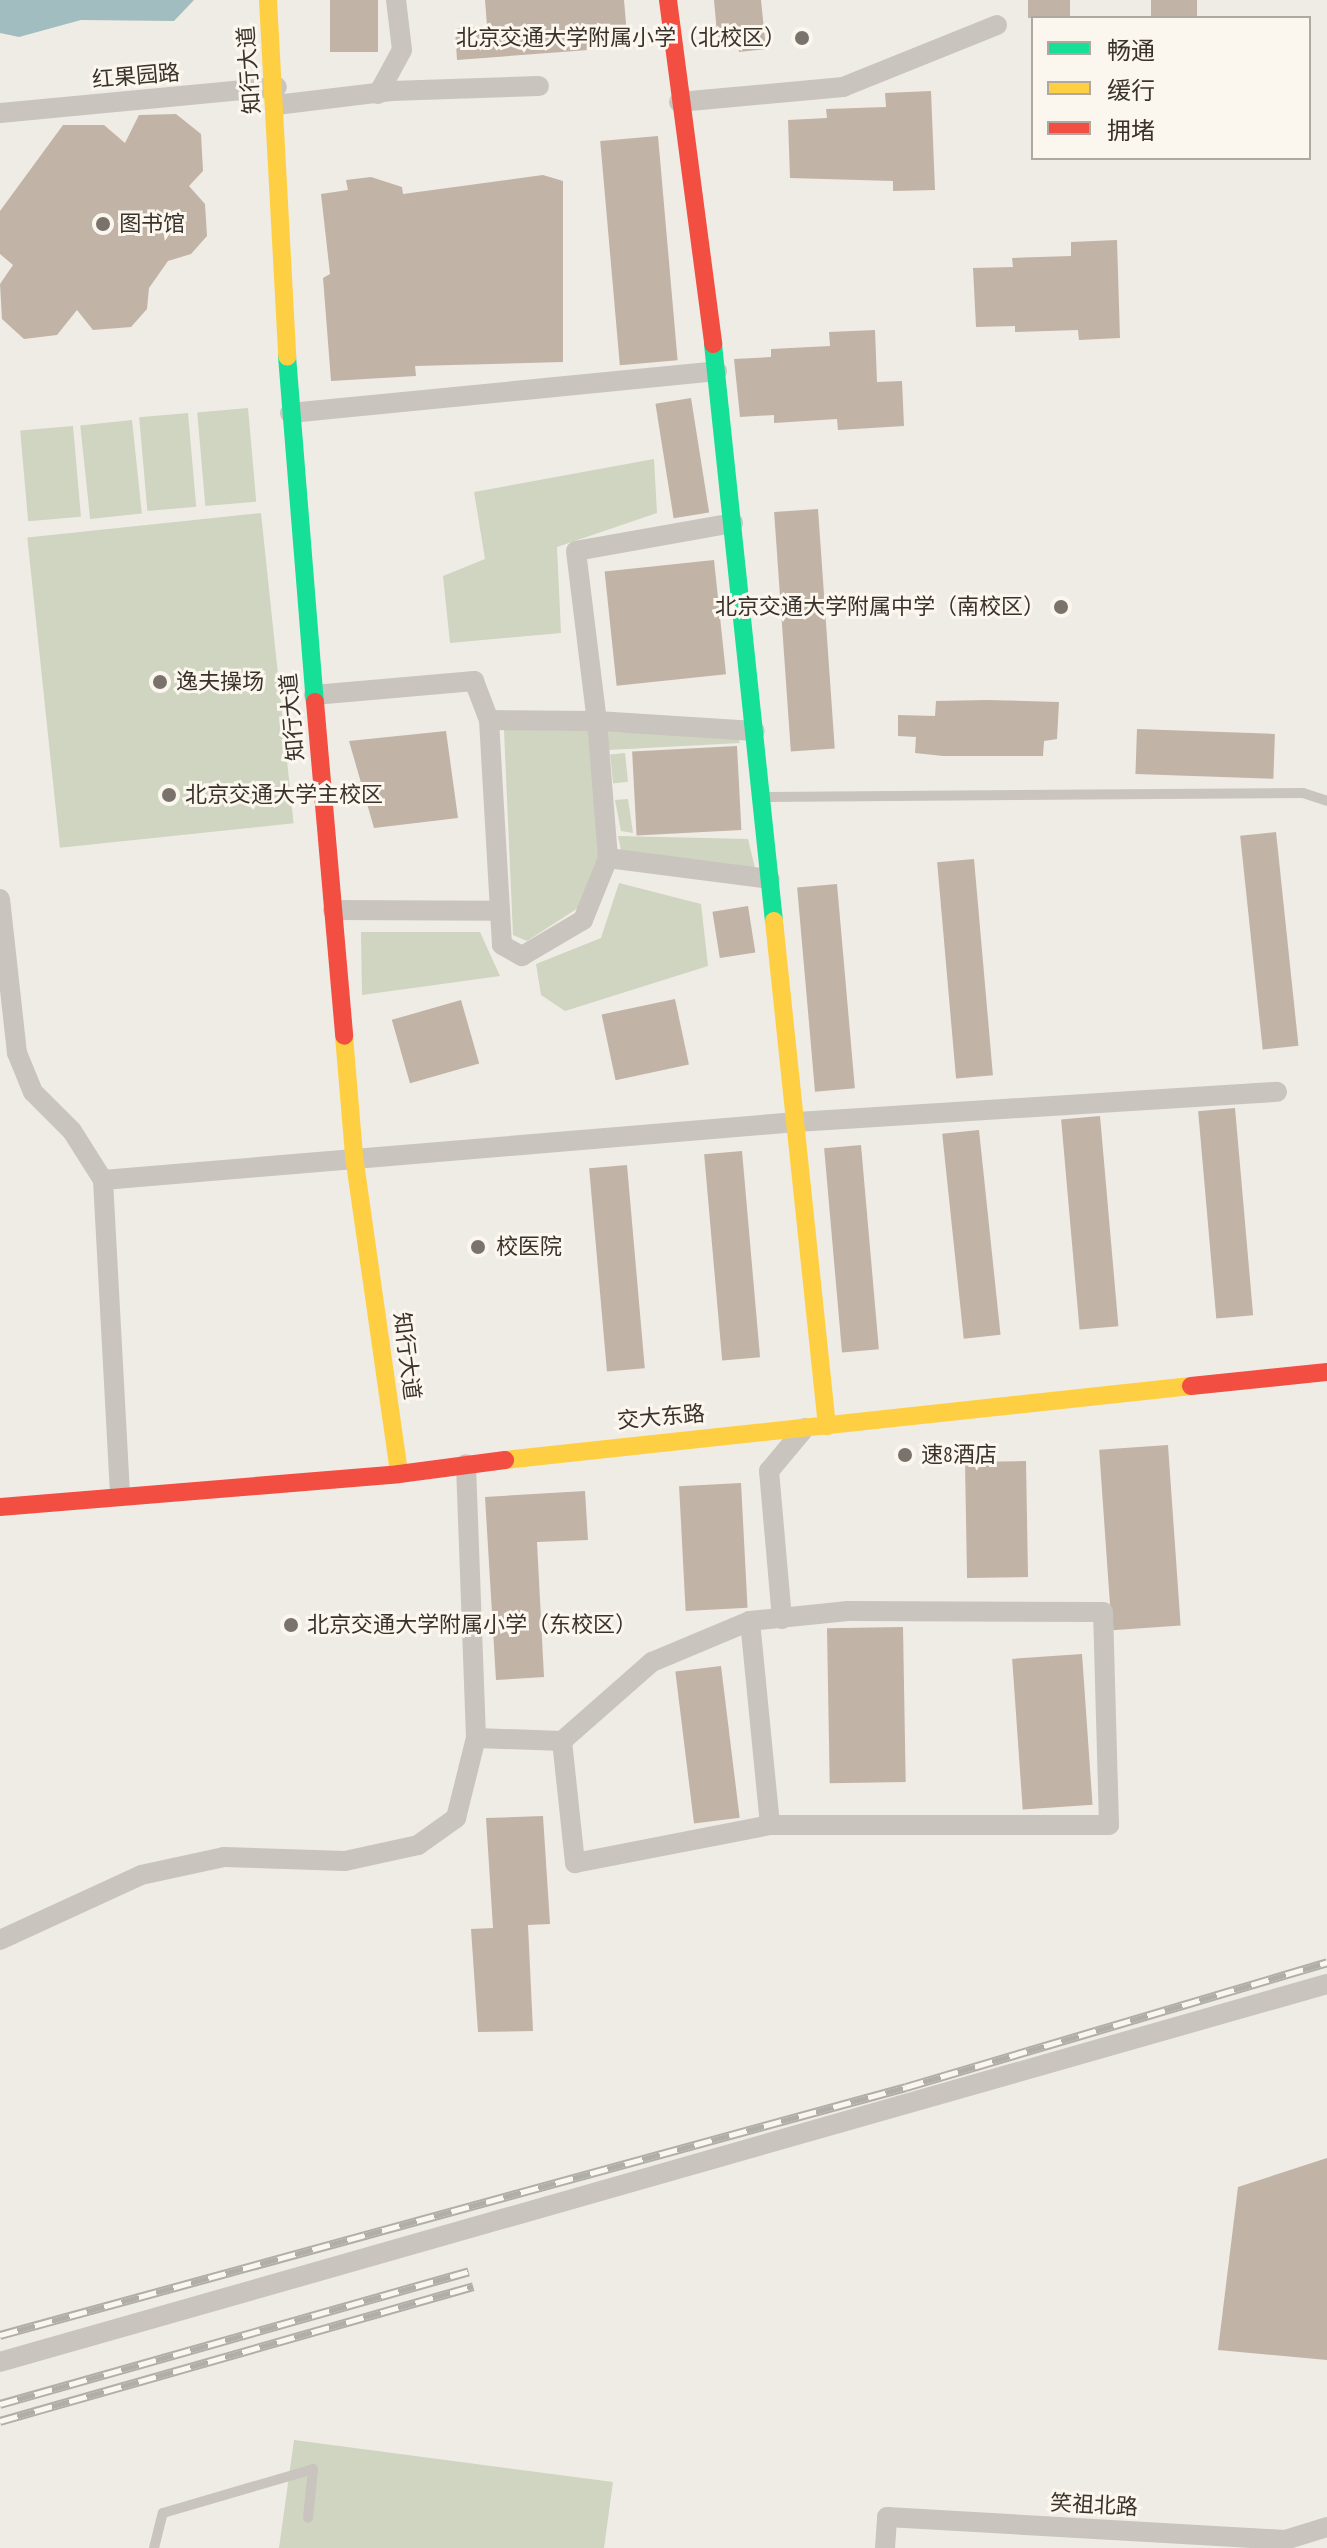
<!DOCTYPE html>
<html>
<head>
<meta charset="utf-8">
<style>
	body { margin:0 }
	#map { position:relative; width:1327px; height:2548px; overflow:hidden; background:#efece5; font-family:"PT Sans Narrow","Noto Sans SC",sans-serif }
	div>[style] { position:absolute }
	.green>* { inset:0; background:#cfd5c0; transform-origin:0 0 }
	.water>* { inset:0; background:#a1bdc0 }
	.building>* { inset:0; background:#c2b3a7; transform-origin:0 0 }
	.lane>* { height:10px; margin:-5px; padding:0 5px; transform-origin:5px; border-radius:5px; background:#c9c4be }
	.street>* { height:20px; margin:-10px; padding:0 10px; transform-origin:10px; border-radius:10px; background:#c9c4be }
	.fast>* { height:18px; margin:-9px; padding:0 9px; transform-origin:9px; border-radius:9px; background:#16e098 }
	.slow>* { height:18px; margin:-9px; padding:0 9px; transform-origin:9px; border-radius:9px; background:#ffcf43 }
	.jam>* { height:18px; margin:-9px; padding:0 9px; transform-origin:9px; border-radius:9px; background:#f24e42 }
	.rail>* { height:9px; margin-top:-4.5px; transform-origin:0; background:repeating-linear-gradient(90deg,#fbf6ee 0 18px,#b1ada8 0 36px); box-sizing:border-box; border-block:2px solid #b1ada8 }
	.dots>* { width:22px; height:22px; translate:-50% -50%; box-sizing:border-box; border:4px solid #fbf6ee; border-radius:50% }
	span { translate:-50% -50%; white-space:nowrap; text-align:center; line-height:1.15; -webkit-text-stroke:6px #fbf6ee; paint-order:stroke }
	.poi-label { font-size:22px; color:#3a322b }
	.right { translate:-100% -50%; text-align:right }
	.left { translate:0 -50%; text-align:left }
	.street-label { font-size:22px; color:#3a322b }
	.legend { position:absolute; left:1031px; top:16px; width:280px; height:144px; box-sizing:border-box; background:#fbf6ee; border:2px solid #aea8a0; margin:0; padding:10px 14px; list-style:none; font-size:24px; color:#3a322b }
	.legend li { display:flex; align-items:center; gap:16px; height:40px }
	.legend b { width:40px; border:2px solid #aea8a0 }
</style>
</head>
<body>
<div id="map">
	<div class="green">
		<i style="left:248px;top:408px;width:94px;height:51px;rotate:85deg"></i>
		<i style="left:188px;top:413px;width:94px;height:49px;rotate:85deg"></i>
		<i style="left:132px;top:420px;width:94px;height:52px;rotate:84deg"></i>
		<i style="left:73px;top:426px;width:91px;height:53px;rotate:85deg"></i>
		<i style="clip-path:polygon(654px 459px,657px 513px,557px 547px,561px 633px,450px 643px,443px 576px,485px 559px,474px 492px)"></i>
		<i style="left:261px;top:513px;width:312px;height:235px;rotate:84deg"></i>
		<i style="clip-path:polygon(588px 729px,599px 855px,578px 908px,527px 941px,513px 935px,504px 730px)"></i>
		<i style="clip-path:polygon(607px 732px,737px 735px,740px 743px,608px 750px)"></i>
		<i style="left:625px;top:753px;width:29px;height:15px;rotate:84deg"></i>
		<i style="clip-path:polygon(628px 799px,633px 833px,621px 831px,615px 800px)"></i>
		<i style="clip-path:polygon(618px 836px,748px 839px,755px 868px,622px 855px)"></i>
		<i style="clip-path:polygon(619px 883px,701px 904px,708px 966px,565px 1011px,541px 995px,536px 964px,601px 938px)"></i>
		<i style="clip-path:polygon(361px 932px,480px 932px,500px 976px,362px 995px)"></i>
		<i style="clip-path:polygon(294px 2440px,613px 2482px,604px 2548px,279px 2548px)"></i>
	</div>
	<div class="water">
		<i style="clip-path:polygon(0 0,194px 0,174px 21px,81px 20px,19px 37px,0 33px)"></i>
	</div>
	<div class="building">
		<i style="left:330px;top:0;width:48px;height:52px"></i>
		<i style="clip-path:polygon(485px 0,624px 0,628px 47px,457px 60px,455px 29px,487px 26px)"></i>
		<i style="clip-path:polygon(714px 0,761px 0,766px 49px,739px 52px,738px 42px,718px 44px)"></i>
		<i style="left:1028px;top:0;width:42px;height:18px"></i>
		<i style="left:1151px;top:0;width:46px;height:18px"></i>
		<i style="clip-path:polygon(931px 91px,935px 190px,893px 191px,893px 181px,790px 178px,788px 120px,827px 118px,826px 109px,886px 107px,885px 93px)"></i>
		<i style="clip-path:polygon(176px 114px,201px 134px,203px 171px,189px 186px,205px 204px,207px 236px,191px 254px,168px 261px,149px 288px,147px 309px,131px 327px,93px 330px,77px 310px,57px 335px,24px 339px,2px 319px,0 284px,13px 265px,0 254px,0 211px,63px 125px,104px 125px,125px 143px,139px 115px)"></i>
		<i style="left:658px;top:136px;width:225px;height:58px;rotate:85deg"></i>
		<i style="clip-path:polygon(543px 175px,563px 181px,563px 362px,415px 366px,416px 376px,331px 381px,323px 278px,330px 274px,321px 194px,348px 190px,346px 180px,371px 177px,402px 187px,403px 194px)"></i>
		<i style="clip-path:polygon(1117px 240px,1120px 338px,1079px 340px,1078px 330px,1015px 332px,1015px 326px,976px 327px,973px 268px,1013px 267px,1012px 258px,1071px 256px,1071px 242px)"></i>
		<i style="clip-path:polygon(875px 330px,877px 382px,902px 381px,904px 426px,838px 430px,837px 419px,774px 423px,774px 415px,740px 417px,734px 359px,771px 357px,771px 349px,830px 346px,829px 332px)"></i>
		<i style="left:691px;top:398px;width:116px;height:36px;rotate:81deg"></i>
		<i style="left:818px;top:509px;width:240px;height:44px;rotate:86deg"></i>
		<i style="left:714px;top:560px;width:115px;height:110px;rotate:84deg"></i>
		<i style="clip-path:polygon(987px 700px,1059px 702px,1057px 739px,1044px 741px,1043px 756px,943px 756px,915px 753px,916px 737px,898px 736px,898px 715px,935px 716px,936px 701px)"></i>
		<i style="left:1137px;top:729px;width:138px;height:45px;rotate:2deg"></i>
		<i style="clip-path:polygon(446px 731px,458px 818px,374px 828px,349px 741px)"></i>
		<i style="left:737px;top:746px;width:84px;height:105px;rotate:87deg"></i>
		<i style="left:1276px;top:832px;width:215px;height:36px;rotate:84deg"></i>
		<i style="left:974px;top:859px;width:217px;height:37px;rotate:85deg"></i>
		<i style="left:837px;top:884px;width:205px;height:40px;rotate:85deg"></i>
		<i style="left:748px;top:906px;width:47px;height:36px;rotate:81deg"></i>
		<i style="left:675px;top:999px;width:67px;height:75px;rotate:78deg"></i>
		<i style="left:461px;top:1000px;width:66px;height:72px;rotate:74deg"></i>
		<i style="left:1235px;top:1108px;width:208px;height:37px;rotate:85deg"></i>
		<i style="left:1100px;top:1116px;width:211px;height:39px;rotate:85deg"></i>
		<i style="left:979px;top:1130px;width:206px;height:37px;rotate:84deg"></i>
		<i style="left:861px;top:1145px;width:205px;height:37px;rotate:85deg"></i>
		<i style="left:742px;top:1151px;width:207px;height:38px;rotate:85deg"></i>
		<i style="left:627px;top:1165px;width:204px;height:38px;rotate:85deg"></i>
		<i style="left:1168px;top:1445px;width:181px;height:69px;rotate:86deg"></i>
		<i style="left:1026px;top:1461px;width:116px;height:61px;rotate:89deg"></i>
		<i style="left:741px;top:1483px;width:125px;height:62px;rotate:87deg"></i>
		<i style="clip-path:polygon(585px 1491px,588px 1540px,537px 1542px,544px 1677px,496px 1680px,485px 1497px)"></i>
		<i style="left:903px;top:1627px;width:155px;height:76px;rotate:89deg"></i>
		<i style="left:1082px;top:1654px;width:151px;height:70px;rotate:86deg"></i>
		<i style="left:721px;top:1666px;width:153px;height:46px;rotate:83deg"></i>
		<i style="clip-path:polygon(543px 1816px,550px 1924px,528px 1925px,533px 2031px,478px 2032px,471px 1929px,493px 1928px,486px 1818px)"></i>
		<i style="clip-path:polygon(1327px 2158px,1327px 2360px,1218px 2350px,1238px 2187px)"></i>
	</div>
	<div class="lane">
		<i style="left:766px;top:797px;width:537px;rotate:-0.43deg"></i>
		<i style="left:1303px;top:793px;width:25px;rotate:18deg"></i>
		<i style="left:154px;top:2548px;width:36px;rotate:-76deg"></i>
		<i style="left:163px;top:2513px;width:156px;rotate:-16.3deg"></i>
		<i style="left:313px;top:2469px;width:49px;rotate:95.8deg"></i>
	</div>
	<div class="street">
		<i style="left:378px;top:94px;width:50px;rotate:-61.4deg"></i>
		<i style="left:402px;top:50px;width:50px;rotate:-96.8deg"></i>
		<i style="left:679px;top:102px;width:165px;rotate:-5.2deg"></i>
		<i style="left:843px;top:87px;width:166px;rotate:-21.9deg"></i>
		<i style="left:276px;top:105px;width:116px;rotate:-6.9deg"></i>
		<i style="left:391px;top:91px;width:148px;rotate:-1.9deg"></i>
		<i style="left:0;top:113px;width:278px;rotate:-5.4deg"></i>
		<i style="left:290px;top:413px;width:429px;rotate:-5.6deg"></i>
		<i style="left:733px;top:523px;width:159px;rotate:169.9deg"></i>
		<i style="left:576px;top:551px;width:171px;rotate:83deg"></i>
		<i style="left:597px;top:721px;width:158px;rotate:3.6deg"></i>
		<i style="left:314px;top:695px;width:161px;rotate:-5deg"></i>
		<i style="left:474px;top:681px;width:42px;rotate:69deg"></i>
		<i style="left:489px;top:720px;width:108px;rotate:0.5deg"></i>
		<i style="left:597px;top:721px;width:137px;rotate:85.4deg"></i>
		<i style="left:608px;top:858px;width:163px;rotate:7.4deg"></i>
		<i style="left:489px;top:720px;width:225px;rotate:86.7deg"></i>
		<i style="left:502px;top:945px;width:23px;rotate:29deg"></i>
		<i style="left:522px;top:956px;width:71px;rotate:-30.5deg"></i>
		<i style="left:583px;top:920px;width:67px;rotate:-68deg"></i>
		<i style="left:0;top:899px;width:155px;rotate:83.7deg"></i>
		<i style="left:17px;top:1053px;width:42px;rotate:67.7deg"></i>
		<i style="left:33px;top:1092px;width:55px;rotate:45deg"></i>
		<i style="left:72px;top:1131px;width:58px;rotate:57.7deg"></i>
		<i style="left:103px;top:1180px;width:316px;rotate:86.9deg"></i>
		<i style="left:333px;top:910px;width:167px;rotate:0.3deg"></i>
		<i style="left:103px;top:1180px;width:696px;rotate:-4.78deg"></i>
		<i style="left:797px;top:1122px;width:481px;rotate:-3.6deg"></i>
		<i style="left:782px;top:1619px;width:149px;rotate:-95deg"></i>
		<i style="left:769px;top:1471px;width:56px;rotate:-50.1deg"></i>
		<i style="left:476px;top:1738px;width:86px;rotate:2deg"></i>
		<i style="left:562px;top:1741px;width:120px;rotate:-41.3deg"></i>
		<i style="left:652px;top:1662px;width:106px;rotate:-22.7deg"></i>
		<i style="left:750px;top:1621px;width:205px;rotate:84.4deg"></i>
		<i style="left:562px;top:1741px;width:123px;rotate:83.9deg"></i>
		<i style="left:575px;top:1863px;width:199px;rotate:-11deg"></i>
		<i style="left:770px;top:1825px;width:339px"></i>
		<i style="left:1109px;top:1825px;width:213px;rotate:-91.6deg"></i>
		<i style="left:1103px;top:1612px;width:255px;rotate:-179.8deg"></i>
		<i style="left:848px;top:1611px;width:99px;rotate:174.2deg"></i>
		<i style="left:0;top:1940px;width:155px;rotate:-24.7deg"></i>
		<i style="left:141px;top:1875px;width:85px;rotate:-12.2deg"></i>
		<i style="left:224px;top:1857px;width:121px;rotate:1.9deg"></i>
		<i style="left:345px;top:1861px;width:75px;rotate:-12.4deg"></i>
		<i style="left:418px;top:1845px;width:47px;rotate:-35.4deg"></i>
		<i style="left:456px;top:1818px;width:82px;rotate:-76deg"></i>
		<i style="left:476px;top:1738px;width:274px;rotate:-92.1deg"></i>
		<i style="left:0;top:2362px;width:1380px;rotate:-15.9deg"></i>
		<i style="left:885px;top:2548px;width:31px;rotate:-86deg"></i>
		<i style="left:887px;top:2517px;width:399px;rotate:3.3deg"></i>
		<i style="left:1285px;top:2540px;width:44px;rotate:-17.2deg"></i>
	</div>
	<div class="fast">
		<i style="left:713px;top:344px;width:580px;rotate:83.97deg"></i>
		<i style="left:287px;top:356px;width:347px;rotate:85.4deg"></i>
	</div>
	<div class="slow">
		<i style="left:268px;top:0;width:357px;rotate:86.9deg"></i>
		<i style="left:774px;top:921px;width:508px;rotate:84.01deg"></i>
		<i style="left:344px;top:1036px;width:120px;rotate:85.2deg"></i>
		<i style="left:354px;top:1156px;width:321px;rotate:81.9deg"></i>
		<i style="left:505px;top:1460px;width:690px;rotate:-6.16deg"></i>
	</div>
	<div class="jam">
		<i style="left:668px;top:0;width:347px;rotate:82.5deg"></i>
		<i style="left:315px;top:702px;width:335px;rotate:85deg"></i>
		<i style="left:1191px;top:1386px;width:137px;rotate:-5.9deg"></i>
		<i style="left:0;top:1507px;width:400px;rotate:-4.7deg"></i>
		<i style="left:399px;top:1474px;width:107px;rotate:-7.5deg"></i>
	</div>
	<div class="rail">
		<i style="left:0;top:2335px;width:939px;rotate:-15.31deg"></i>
		<i style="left:906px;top:2087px;width:439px;rotate:-16.5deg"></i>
		<i style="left:0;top:2404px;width:487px;rotate:-15.8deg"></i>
		<i style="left:0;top:2421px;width:492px;rotate:-15.9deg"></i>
	</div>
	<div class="dots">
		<i style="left:802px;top:38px;background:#79736c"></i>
		<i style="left:103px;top:224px;background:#79736c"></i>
		<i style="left:1061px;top:607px;background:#79736c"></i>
		<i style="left:160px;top:682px;background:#79736c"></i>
		<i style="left:169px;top:795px;background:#79736c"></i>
		<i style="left:478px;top:1247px;background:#79736c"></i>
		<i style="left:905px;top:1455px;background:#79736c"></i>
		<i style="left:291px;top:1625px;background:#79736c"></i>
	</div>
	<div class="poi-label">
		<span class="right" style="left:786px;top:38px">北京交通大学附属小学（北校区）</span>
		<span class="left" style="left:119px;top:224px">图书馆</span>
		<span class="right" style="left:1045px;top:607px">北京交通大学附属中学（南校区）</span>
		<span class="left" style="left:176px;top:682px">逸夫操场</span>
		<span class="left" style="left:185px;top:795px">北京交通大学主校区</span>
		<span class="left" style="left:496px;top:1247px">校医院</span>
		<span class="left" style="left:921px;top:1455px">速8酒店</span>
		<span class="left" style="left:307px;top:1625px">北京交通大学附属小学（东校区）</span>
	</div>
	<div class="street-label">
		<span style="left:249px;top:70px;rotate:-94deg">知行大道</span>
		<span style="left:136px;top:76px;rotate:-5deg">红果园路</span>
		<span style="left:292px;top:717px;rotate:-95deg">知行大道</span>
		<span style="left:407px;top:1356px;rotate:83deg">知行大道</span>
		<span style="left:661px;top:1417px;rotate:-5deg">交大东路</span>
		<span style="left:1094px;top:2505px;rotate:3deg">笑祖北路</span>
	</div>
	<ul class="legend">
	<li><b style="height:10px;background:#16e098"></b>畅通</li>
	<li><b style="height:10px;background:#ffcf43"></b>缓行</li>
	<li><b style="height:10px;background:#f24e42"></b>拥堵</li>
	</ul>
</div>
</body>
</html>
